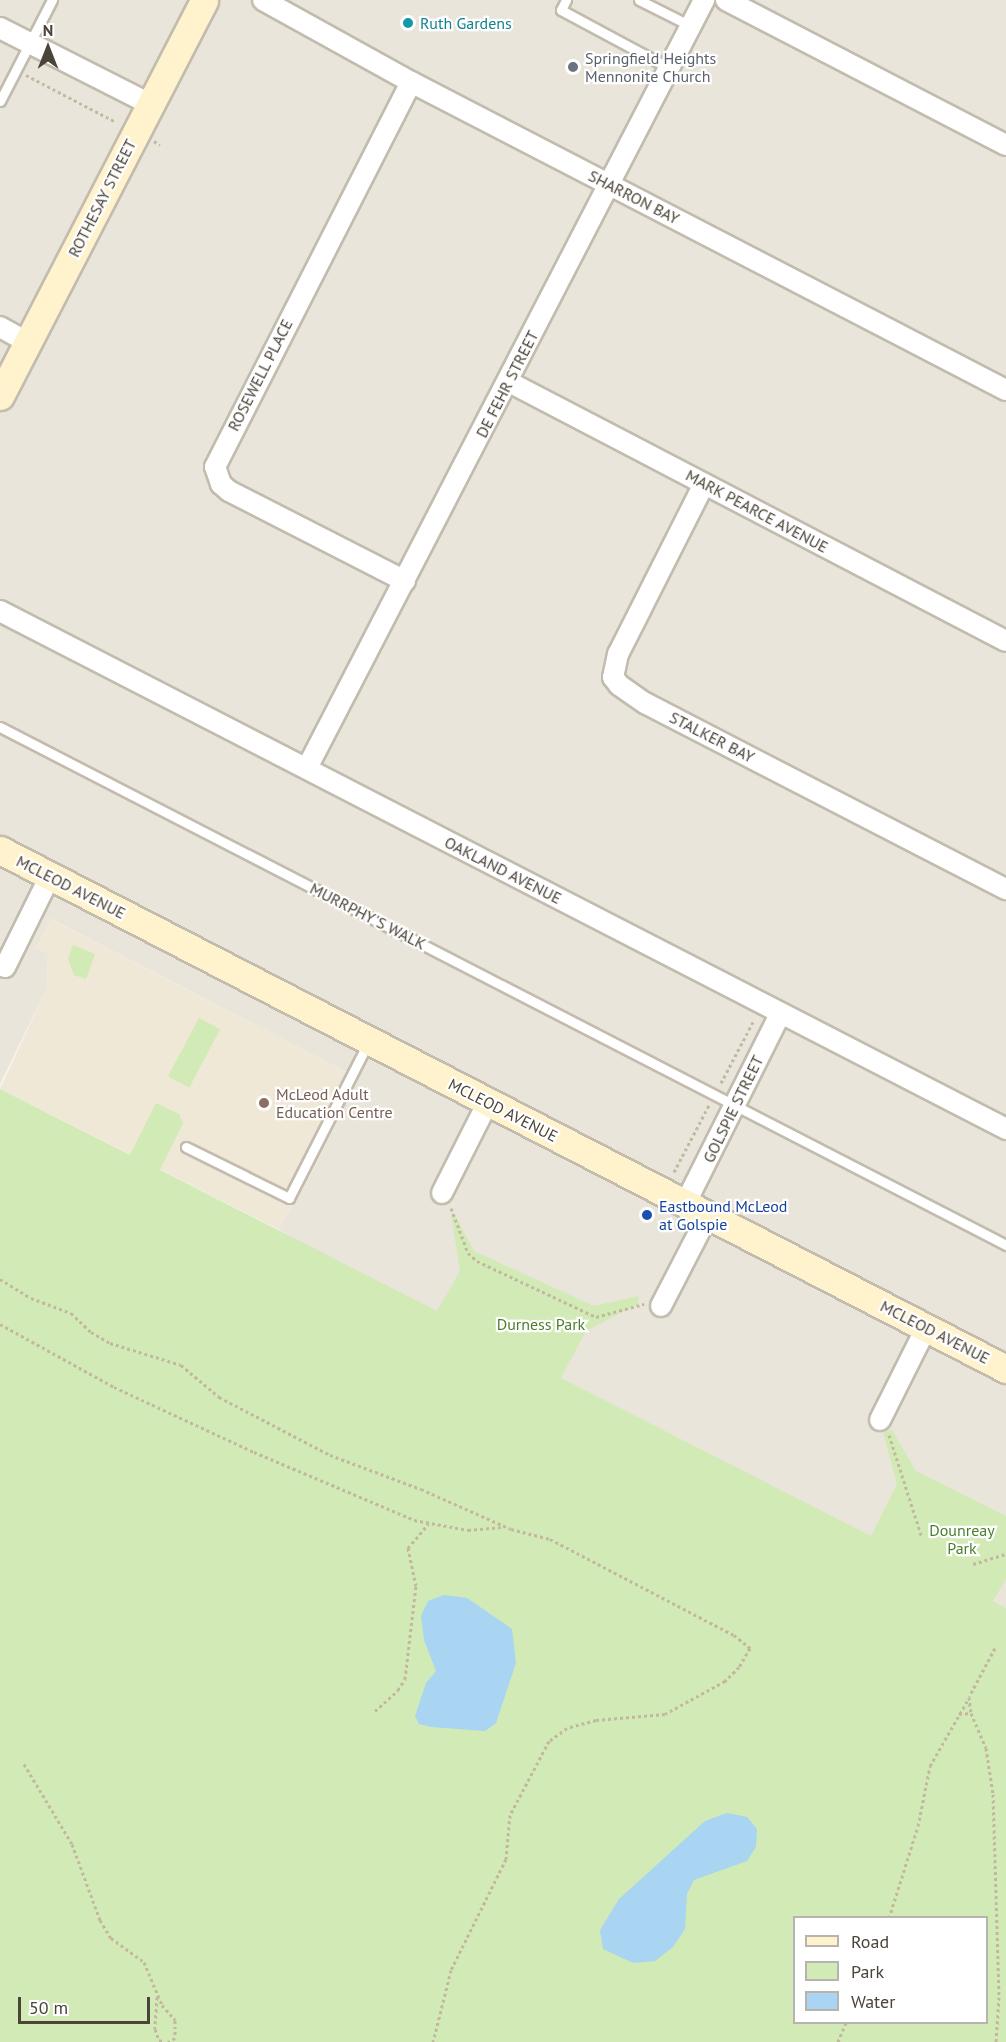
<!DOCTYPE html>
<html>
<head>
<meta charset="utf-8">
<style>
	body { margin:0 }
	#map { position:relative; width:1006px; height:2042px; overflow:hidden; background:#f6f3ec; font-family:"PT Sans",sans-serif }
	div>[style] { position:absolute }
	.residential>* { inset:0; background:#eae5da }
	.education>* { inset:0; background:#efe8d6 }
	.green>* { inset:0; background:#d2eab5; transform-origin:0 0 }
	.water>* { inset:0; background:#a9d4f2 }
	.path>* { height:3px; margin-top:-1.5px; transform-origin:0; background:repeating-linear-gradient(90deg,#c4b79f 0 3px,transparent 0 6px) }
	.roads { filter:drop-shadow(2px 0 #c2bbae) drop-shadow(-2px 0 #c2bbae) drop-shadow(0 2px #c2bbae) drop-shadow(0 -2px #c2bbae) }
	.lane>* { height:9px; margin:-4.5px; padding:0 4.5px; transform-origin:4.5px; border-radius:4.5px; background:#fff }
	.street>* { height:20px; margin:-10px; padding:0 10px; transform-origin:10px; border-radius:10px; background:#fff }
	.secondary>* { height:27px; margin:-13.5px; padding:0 13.5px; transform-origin:13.5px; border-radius:13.5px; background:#fff3cd }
	.dots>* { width:16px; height:16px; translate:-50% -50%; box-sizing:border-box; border:3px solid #fff; border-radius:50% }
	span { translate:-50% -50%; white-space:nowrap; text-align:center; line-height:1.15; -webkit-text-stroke:4.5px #fff; paint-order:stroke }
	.culture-label { font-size:16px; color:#0d838f }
	.left { translate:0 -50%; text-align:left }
	.worship-label { font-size:16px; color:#5b616d }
	.street-label { font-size:16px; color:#4b4439 }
	.education-label { font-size:16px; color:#785e54 }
	.transit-label { font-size:16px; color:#164399 }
	.park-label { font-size:16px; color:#4a7f2a }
	.legend { position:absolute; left:793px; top:1916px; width:195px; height:108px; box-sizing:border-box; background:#fff; border:2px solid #b7b4b0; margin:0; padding:8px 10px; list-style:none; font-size:18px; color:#4b4439 }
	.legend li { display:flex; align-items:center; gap:12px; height:30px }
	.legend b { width:30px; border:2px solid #b7b4b0 }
	.north { position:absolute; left:18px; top:18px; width:60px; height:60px; -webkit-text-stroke:4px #fff; paint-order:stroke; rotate:0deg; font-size:16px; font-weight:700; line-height:24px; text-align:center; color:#4b4439 }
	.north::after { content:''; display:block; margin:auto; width:21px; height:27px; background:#4b4439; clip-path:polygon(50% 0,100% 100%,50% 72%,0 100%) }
	.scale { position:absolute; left:18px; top:1997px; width:132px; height:27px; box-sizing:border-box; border:3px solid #4b4439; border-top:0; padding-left:8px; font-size:18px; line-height:21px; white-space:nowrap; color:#4b4439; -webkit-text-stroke:4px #fff; paint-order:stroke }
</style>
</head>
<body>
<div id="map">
	<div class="residential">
		<i style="clip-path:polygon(0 0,1006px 0,1006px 1608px,318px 1254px,278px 1229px,309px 1178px,358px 1078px,51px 919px,36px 948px,48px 954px,47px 988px,0 1084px)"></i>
	</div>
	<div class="education">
		<i style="clip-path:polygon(50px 919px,358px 1078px,309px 1178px,278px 1229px,0 1089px,47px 988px,48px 954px,36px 948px)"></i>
	</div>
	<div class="green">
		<i style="clip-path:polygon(73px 945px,95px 954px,86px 979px,74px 975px,68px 959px)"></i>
		<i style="left:199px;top:1018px;width:24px;height:66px;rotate:28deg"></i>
		<i style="clip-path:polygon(evenodd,0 1089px,130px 1155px,156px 1103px,179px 1114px,183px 1123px,160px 1170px,437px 1311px,460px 1271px,451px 1215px,454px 1213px,474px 1251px,594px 1306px,639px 1296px,638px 1304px,586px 1331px,561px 1378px,871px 1536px,897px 1484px,883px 1433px,892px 1430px,916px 1471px,1006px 1516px,1006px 1579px,993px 1601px,1006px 1608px,1006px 2042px,0 2042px,0 1089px,794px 1918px,986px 1918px,986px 2022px,794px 2022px,794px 1918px)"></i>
	</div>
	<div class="water">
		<i style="clip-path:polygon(444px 1595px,467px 1598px,512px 1629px,516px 1663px,496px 1723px,485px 1731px,431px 1727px,419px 1724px,415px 1716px,426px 1683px,436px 1671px,424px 1640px,421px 1616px,428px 1601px)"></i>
		<i style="clip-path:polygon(727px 1813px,747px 1817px,757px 1829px,756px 1847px,747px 1861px,694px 1880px,687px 1894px,685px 1929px,673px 1947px,655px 1961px,633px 1963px,603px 1949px,600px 1930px,619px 1899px,705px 1821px)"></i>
	</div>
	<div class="path">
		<i style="left:26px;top:75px;width:102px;rotate:27.6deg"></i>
		<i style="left:154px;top:141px;width:7px;rotate:34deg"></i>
		<i style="left:721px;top:1083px;width:71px;rotate:-62.4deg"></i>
		<i style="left:674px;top:1172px;width:76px;rotate:-62.4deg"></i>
		<i style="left:451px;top:1208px;width:48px;rotate:69.3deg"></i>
		<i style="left:468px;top:1253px;width:12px;rotate:42deg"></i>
		<i style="left:477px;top:1261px;width:132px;rotate:25.2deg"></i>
		<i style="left:596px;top:1317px;width:50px;rotate:-15.2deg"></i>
		<i style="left:0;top:1279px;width:36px;rotate:32deg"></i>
		<i style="left:31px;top:1298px;width:43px;rotate:20.6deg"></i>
		<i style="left:71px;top:1313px;width:28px;rotate:44deg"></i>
		<i style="left:91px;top:1332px;width:22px;rotate:30deg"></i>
		<i style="left:110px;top:1343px;width:74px;rotate:17.2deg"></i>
		<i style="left:181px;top:1365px;width:50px;rotate:40.1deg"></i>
		<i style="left:219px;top:1397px;width:125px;rotate:27.6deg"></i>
		<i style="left:330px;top:1455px;width:97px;rotate:20.5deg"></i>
		<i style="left:421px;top:1489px;width:98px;rotate:24deg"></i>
		<i style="left:511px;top:1529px;width:40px;rotate:14.4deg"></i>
		<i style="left:550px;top:1539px;width:208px;rotate:27.6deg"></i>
		<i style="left:734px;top:1635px;width:21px;rotate:39deg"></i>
		<i style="left:750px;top:1648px;width:22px;rotate:120deg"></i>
		<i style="left:739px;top:1667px;width:20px;rotate:135deg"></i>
		<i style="left:725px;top:1681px;width:68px;rotate:151.2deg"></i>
		<i style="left:665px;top:1714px;width:69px;rotate:175deg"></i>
		<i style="left:596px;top:1720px;width:30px;rotate:165deg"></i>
		<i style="left:567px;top:1728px;width:22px;rotate:144deg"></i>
		<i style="left:549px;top:1741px;width:84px;rotate:117.8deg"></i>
		<i style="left:510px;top:1815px;width:44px;rotate:95.2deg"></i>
		<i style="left:506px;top:1859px;width:124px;rotate:116.4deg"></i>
		<i style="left:451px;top:1970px;width:74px;rotate:104deg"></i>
		<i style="left:0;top:1324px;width:130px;rotate:28.9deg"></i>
		<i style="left:114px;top:1387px;width:154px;rotate:24.9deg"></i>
		<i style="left:254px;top:1452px;width:174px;rotate:23deg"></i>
		<i style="left:414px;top:1520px;width:55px;rotate:10.5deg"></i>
		<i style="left:468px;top:1530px;width:33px;rotate:-5deg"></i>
		<i style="left:889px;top:1435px;width:108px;rotate:72.2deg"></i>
		<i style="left:973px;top:1564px;width:34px;rotate:-17deg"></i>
		<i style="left:995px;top:1648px;width:55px;rotate:118deg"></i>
		<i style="left:969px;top:1697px;width:16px;rotate:83deg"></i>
		<i style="left:971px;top:1713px;width:38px;rotate:67deg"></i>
		<i style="left:986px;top:1748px;width:47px;rotate:81.3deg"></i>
		<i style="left:993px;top:1794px;width:203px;rotate:88.3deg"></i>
		<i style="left:999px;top:1997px;width:45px;rotate:93.8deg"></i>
		<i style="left:375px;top:1711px;width:31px;rotate:-42deg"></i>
		<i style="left:398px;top:1690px;width:13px;rotate:-58deg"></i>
		<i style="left:405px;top:1679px;width:94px;rotate:-83.3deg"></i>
		<i style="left:416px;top:1586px;width:39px;rotate:-102deg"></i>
		<i style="left:408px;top:1548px;width:31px;rotate:-50deg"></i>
		<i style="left:959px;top:1714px;width:12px;rotate:-5deg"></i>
		<i style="left:24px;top:1764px;width:93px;rotate:59deg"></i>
		<i style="left:72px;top:1844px;width:81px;rotate:69.8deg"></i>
		<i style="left:100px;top:1920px;width:21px;rotate:59deg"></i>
		<i style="left:111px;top:1938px;width:41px;rotate:36deg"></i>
		<i style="left:144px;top:1962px;width:47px;rotate:67.3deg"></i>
		<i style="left:162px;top:2005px;width:20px;rotate:49deg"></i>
		<i style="left:175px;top:2020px;width:18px;rotate:90deg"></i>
		<i style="left:175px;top:2038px;width:8px;rotate:150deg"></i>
		<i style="left:889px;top:1918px;width:96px;rotate:-72.5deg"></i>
		<i style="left:918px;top:1826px;width:61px;rotate:-78.7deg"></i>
		<i style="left:930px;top:1766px;width:78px;rotate:-60.2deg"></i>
		<i style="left:157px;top:1997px;width:32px;rotate:94deg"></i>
		<i style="left:155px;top:2029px;width:12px;rotate:70deg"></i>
		<i style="left:159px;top:2040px;width:5px;rotate:22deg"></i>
		<i style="left:838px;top:2042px;width:22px;rotate:-68deg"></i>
	</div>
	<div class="roads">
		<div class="lane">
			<i style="left:566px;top:0;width:11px;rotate:117deg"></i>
			<i style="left:561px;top:10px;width:123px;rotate:28.2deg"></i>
			<i style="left:639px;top:0;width:58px;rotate:26.6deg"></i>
			<i style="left:0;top:101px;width:114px;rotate:-62.8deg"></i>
			<i style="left:0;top:727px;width:1132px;rotate:27.24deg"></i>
			<i style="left:186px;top:1147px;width:115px;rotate:26.3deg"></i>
			<i style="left:289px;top:1198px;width:174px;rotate:-63deg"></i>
		</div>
		<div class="street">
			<i style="left:263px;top:0;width:169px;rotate:29deg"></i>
			<i style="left:411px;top:82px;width:670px;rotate:27.37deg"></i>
			<i style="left:726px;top:0;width:315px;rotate:27.4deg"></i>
			<i style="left:0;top:28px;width:168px;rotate:26.9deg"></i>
			<i style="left:0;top:327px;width:31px;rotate:29deg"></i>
			<i style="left:509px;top:382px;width:560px;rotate:27.53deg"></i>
			<i style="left:704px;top:484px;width:191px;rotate:116.8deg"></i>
			<i style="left:618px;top:654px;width:24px;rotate:102deg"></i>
			<i style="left:613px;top:677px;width:10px;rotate:53deg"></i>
			<i style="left:619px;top:685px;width:32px;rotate:35deg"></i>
			<i style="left:645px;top:703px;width:406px;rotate:27.3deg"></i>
			<i style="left:405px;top:581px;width:198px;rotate:-152.9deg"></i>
			<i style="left:229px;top:491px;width:11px;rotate:-139deg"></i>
			<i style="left:221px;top:484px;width:18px;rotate:-109deg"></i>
			<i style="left:215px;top:467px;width:432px;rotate:-63deg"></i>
			<i style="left:0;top:611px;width:1132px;rotate:27.24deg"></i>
			<i style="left:307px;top:768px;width:865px;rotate:-62.66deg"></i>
			<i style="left:5px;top:967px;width:102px;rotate:-63.7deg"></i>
			<i style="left:442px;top:1193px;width:102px;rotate:-63.2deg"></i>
			<i style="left:685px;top:1204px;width:212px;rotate:-63.4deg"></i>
			<i style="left:661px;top:1306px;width:102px;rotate:-62.7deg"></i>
			<i style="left:880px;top:1420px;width:103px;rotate:-63.4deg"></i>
		</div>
		<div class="secondary">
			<i style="left:0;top:396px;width:445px;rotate:-62.7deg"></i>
			<i style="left:0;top:850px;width:1132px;rotate:27.29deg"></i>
		</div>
	</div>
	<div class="dots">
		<i style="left:408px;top:23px;background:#0f9aa8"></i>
		<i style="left:573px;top:67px;background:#6b7280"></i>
		<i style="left:264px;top:1103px;background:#8d6e63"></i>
		<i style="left:647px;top:1215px;background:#1a4fb4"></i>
	</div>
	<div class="culture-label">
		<span class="left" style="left:420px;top:23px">Ruth Gardens</span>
	</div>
	<div class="worship-label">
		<span class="left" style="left:585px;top:67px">Springfield Heights<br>Mennonite Church</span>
	</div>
	<div class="street-label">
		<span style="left:634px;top:197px;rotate:27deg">SHARRON BAY</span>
		<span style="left:102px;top:198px;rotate:-63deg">ROTHESAY STREET</span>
		<span style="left:260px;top:375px;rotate:-63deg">ROSEWELL PLACE</span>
		<span style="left:507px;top:384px;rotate:-63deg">DE FEHR STREET</span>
		<span style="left:757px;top:511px;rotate:28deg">MARK PEARCE AVENUE</span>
		<span style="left:712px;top:737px;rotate:27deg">STALKER BAY</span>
		<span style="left:503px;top:870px;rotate:27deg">OAKLAND AVENUE</span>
		<span style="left:71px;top:887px;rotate:27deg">MCLEOD AVENUE</span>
		<span style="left:368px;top:916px;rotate:27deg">MURRPHY'S WALK</span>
		<span style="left:733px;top:1109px;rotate:-64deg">GOLSPIE STREET</span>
		<span style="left:503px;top:1110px;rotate:27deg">MCLEOD AVENUE</span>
		<span style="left:935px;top:1332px;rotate:27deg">MCLEOD AVENUE</span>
	</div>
	<div class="education-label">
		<span class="left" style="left:276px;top:1103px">McLeod Adult<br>Education Centre</span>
	</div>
	<div class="transit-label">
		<span class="left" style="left:659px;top:1215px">Eastbound McLeod<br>at Golspie</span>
	</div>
	<div class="park-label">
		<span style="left:541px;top:1324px">Durness Park</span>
		<span style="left:962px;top:1539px">Dounreay<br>Park</span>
	</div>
	<ul class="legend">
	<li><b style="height:8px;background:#fff3cd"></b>Road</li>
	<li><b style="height:16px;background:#d2eab5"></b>Park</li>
	<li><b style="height:16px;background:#a9d4f2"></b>Water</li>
	</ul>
	<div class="north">N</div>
	<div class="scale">50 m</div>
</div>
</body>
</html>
